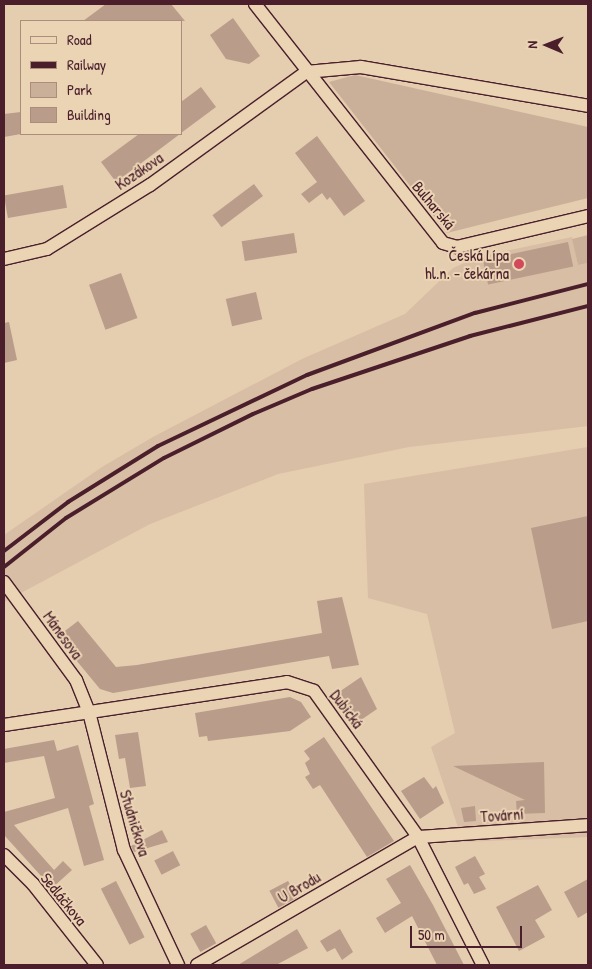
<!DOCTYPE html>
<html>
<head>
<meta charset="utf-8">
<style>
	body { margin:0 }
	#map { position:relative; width:592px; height:969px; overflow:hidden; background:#e5cdaf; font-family:"Patrick Hand",sans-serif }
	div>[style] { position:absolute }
	.built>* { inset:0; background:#d8bea4 }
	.green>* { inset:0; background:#cbb099 }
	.building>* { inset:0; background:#b99c8a; transform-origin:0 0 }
	.roads { filter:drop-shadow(1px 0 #4a1f2b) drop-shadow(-1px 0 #4a1f2b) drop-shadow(0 1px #4a1f2b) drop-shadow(0 -1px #4a1f2b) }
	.minor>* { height:12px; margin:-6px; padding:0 6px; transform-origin:6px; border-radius:6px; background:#ebd4b4 }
	.rail>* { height:4px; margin:-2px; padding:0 2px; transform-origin:2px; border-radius:2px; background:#4a1f2b }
	.dots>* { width:14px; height:14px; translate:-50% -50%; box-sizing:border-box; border:2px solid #ebd4b4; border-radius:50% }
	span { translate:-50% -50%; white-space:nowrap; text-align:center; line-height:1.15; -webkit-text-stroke:4px #ebd4b4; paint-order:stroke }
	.street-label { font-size:16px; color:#4a1f2b }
	.poi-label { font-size:16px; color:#4a1f2b }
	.right { translate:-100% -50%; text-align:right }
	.frame { position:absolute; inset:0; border:5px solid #4a1f2b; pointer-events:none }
	.legend { position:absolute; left:20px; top:20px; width:162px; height:115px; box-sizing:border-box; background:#ebd4b4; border:1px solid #ab8c7d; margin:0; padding:6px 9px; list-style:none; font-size:15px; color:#4a1f2b }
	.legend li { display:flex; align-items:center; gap:10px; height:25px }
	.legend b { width:25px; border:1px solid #ab8c7d }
	.north { position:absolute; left:522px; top:20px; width:50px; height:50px; -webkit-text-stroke:4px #ebd4b4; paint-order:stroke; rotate:271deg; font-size:14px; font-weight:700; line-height:20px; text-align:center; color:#4a1f2b }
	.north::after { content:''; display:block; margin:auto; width:18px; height:22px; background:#4a1f2b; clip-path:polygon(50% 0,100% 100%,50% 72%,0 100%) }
	.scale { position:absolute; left:410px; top:926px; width:112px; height:22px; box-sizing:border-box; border:2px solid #4a1f2b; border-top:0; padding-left:6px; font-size:15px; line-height:18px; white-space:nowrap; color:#4a1f2b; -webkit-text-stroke:4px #ebd4b4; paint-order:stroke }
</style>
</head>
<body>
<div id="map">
	<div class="built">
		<i style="clip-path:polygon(572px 237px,578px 265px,588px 263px,588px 426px,409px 447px,278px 474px,150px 524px,4px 602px,4px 535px,102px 467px,153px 437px,302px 359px,405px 314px,453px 268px,478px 257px)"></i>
		<i style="clip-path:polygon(588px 447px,588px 837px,463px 842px,431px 747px,455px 733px,427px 614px,368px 598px,364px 484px)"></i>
	</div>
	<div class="green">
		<i style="clip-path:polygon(355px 75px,588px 127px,588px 198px,447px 233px,329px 82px)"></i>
		<i style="clip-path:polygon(588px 235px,588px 263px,578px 265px,572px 239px)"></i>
	</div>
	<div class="building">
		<i style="clip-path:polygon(106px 4px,171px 4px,185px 21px,83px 21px)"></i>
		<i style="clip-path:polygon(233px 18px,260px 56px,249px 64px,226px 59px,210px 35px)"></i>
		<i style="clip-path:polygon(201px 87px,216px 107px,181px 133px,181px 102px)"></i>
		<i style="clip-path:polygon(21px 112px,21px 134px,4px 137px,4px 114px)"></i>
		<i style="clip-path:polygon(139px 134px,180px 134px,116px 182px,101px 162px)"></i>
		<i style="clip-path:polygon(317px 136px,365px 201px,344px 216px,330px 197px,327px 200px,322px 193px,309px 203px,301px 194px,317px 182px,295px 153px)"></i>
		<i style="left:254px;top:184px;width:15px;height:52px;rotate:53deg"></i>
		<i style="left:63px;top:185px;width:23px;height:60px;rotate:80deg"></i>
		<i style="left:294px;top:233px;width:20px;height:53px;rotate:81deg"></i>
		<i style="left:568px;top:242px;width:25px;height:87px;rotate:78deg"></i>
		<i style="left:121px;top:273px;width:48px;height:34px;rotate:70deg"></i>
		<i style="left:256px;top:292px;width:28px;height:31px;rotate:77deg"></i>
		<i style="clip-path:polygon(9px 322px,17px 360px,4px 363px,4px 323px)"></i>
		<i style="clip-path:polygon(588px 516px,588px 621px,552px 629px,531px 528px)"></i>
		<i style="clip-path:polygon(342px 597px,359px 665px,332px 669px,329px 656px,113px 693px,100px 689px,57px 637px,78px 621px,116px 667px,137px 665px,322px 633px,317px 601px)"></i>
		<i style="clip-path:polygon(361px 677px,377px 709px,358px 722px,339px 692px)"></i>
		<i style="clip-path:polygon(290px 697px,301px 702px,311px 717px,290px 731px,208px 741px,207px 736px,199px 737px,195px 713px)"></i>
		<i style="clip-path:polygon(138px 732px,146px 786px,130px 788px,125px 758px,119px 759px,115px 735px)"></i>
		<i style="clip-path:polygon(324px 737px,394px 841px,367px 857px,320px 785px,313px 789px,305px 777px,310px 774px,305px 763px,310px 759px,304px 751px)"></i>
		<i style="clip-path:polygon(54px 740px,57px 751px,78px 745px,94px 804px,89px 806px,104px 860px,84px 866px,68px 808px,14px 825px,54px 870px,63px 861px,72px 870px,52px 888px,4px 835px,4px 812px,55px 798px,44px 756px,4px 763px,4px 749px)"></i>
		<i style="clip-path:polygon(544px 762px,545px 813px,517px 814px,516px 801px,525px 800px,453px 766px)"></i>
		<i style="clip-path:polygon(424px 777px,433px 789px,436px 786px,444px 803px,420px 819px,401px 791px)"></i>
		<i style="clip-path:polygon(475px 806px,476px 821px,464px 822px,461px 808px)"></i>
		<i style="clip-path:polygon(162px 830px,168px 842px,134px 852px,131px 846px)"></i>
		<i style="left:173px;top:851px;width:16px;height:21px;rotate:63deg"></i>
		<i style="clip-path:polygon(475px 856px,485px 874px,479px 877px,486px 889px,474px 894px,468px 883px,464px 885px,455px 867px)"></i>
		<i style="clip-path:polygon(410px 865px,433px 905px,464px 965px,437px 965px,412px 916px,385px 933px,376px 918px,401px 903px,386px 879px)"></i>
		<i style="clip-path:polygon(588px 879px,588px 912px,578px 918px,564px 892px)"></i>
		<i style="left:116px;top:881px;width:63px;height:17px;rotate:63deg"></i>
		<i style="left:288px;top:881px;width:19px;height:21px;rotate:62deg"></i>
		<i style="clip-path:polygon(538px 885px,552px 910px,535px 920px,545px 937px,519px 951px,496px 907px)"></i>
		<i style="left:206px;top:925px;width:21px;height:18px;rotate:61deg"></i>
		<i style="clip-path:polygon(297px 929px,308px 948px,276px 965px,238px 965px)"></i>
		<i style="clip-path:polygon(340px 929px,353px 952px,342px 960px,335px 948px,327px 952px,320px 941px)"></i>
	</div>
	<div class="roads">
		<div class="minor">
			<i style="left:255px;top:4px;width:304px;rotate:51.8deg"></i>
			<i style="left:443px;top:243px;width:15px;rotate:16deg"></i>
			<i style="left:457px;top:247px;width:135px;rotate:-13.3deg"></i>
			<i style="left:306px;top:72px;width:55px;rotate:-5.2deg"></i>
			<i style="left:361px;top:67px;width:230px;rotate:9.7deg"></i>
			<i style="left:4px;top:259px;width:44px;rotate:-13.1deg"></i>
			<i style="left:47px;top:249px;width:121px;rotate:-31.9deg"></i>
			<i style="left:150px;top:185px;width:193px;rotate:-35.9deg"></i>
			<i style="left:4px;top:582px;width:122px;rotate:53.7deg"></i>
			<i style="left:76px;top:680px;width:35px;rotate:68deg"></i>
			<i style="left:89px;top:712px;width:142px;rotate:75.8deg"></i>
			<i style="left:124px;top:850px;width:127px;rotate:64.8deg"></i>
			<i style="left:4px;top:725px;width:286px;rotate:-8.6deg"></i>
			<i style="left:287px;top:682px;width:28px;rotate:18deg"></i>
			<i style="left:314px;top:691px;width:179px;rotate:54.5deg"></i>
			<i style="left:418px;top:837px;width:144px;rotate:63.1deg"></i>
			<i style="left:4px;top:855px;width:41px;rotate:45deg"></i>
			<i style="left:33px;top:884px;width:103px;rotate:51.7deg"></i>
			<i style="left:197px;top:965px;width:255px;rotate:-30.1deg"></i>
			<i style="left:418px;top:837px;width:170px;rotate:-4deg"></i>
		</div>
	</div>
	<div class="rail">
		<i style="left:4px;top:551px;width:81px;rotate:-37.4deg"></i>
		<i style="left:68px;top:502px;width:106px;rotate:-31.9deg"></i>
		<i style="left:158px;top:446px;width:165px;rotate:-25.5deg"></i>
		<i style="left:307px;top:375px;width:179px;rotate:-20.3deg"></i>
		<i style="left:475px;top:313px;width:117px;rotate:-14.4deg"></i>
		<i style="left:4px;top:567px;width:79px;rotate:-38.3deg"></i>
		<i style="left:66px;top:518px;width:115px;rotate:-31.5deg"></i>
		<i style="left:164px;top:458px;width:99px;rotate:-26.3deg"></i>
		<i style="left:253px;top:414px;width:64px;rotate:-23deg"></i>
		<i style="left:312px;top:389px;width:167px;rotate:-18.5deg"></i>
		<i style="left:470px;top:336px;width:122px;rotate:-14.3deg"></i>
	</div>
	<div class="dots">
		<i style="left:519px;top:264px;background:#d1495b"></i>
	</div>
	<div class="street-label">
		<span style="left:139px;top:171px;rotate:-34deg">Kozákova</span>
		<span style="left:434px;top:205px;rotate:50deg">Bulharská</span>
		<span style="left:63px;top:635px;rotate:54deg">Mánesova</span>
		<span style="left:347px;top:709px;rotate:53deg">Dubická</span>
		<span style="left:502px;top:815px;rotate:-4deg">Tovární</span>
		<span style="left:135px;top:823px;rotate:73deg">Studničkova</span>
		<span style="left:299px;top:887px;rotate:-30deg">U Brodu</span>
		<span style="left:64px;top:899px;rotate:51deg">Sedláčkova</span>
	</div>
	<div class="poi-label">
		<span class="right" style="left:509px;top:264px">Česká Lípa<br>hl.n. - čekárna</span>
	</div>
	<div class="frame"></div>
	<ul class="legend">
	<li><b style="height:6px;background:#ebd4b4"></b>Road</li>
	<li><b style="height:6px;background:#4a1f2b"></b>Railway</li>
	<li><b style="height:14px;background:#cbb099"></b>Park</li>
	<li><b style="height:14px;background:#b99c8a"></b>Building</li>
	</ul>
	<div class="north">N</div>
	<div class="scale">50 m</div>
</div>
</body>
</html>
